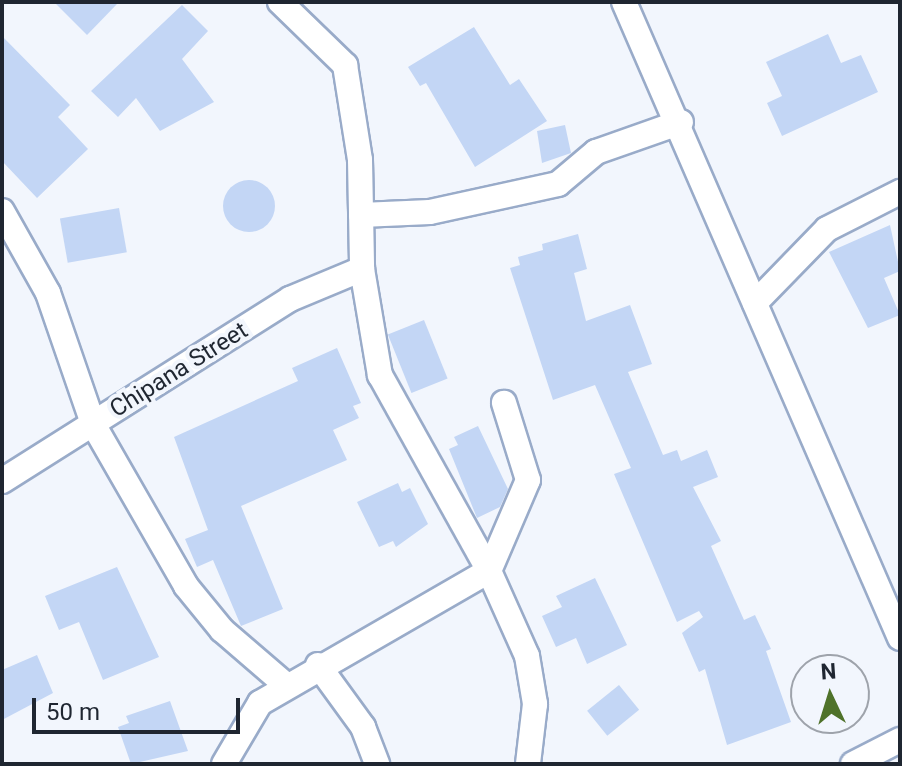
<!DOCTYPE html>
<html>
<head>
<meta charset="utf-8">
<style>
	body { margin:0 }
	#map { position:relative; width:902px; height:766px; overflow:hidden; background:#f2f6fd; font-family:Roboto,sans-serif }
	div>[style] { position:absolute }
	.building>* { inset:0; background:#c3d6f5; transform-origin:0 0 }
	.round { border-radius:50% }
	.roads { filter:drop-shadow(2px 0 #99abc9) drop-shadow(-2px 0 #99abc9) drop-shadow(0 2px #99abc9) drop-shadow(0 -2px #99abc9) }
	.street>* { height:24px; margin:-12px; padding:0 12px; transform-origin:12px; border-radius:12px; background:#fff }
	span { translate:-50% -50%; white-space:nowrap; text-align:center; line-height:1.15; -webkit-text-stroke:8px #f2f6fd; paint-order:stroke }
	.street-label { font-size:24px; color:#1f2631 }
	.frame { position:absolute; inset:0; border:4px solid #1f2631; pointer-events:none }
	.north { position:absolute; left:790px; top:654px; width:80px; height:80px; box-sizing:border-box; background:#f2f6fd; border:2px solid #9ea3ab; border-radius:50%; rotate:356deg; font-size:22px; font-weight:700; line-height:32px; text-align:center; color:#1f2631 }
	.north::after { content:''; display:block; margin:auto; width:28px; height:36px; background:#4f722a; clip-path:polygon(50% 0,100% 100%,50% 72%,0 100%) }
	.scale { position:absolute; left:32px; top:698px; width:208px; height:36px; box-sizing:border-box; border:4px solid #1f2631; border-top:0; padding-left:10px; font-size:24px; line-height:28px; white-space:nowrap; color:#1f2631; -webkit-text-stroke:6px #f2f6fd; paint-order:stroke }
</style>
</head>
<body>
<div id="map">
	<div class="building">
		<i style="clip-path:polygon(54px 2px,119px 2px,87px 35px)"></i>
		<i style="clip-path:polygon(182px 5px,208px 31px,182px 59px,214px 102px,160px 131px,136px 98px,118px 117px,91px 91px)"></i>
		<i style="clip-path:polygon(474px 27px,510px 85px,519px 79px,547px 121px,475px 167px,426px 83px,420px 86px,408px 67px)"></i>
		<i style="clip-path:polygon(828px 34px,841px 63px,861px 55px,878px 92px,782px 136px,767px 103px,782px 96px,766px 62px)"></i>
		<i style="clip-path:polygon(2px 36px,70px 105px,58px 117px,88px 149px,37px 198px,2px 161px)"></i>
		<i style="clip-path:polygon(565px 125px,571px 153px,542px 163px,537px 131px)"></i>
		<i class="round" style="left:223px;top:180px;width:52px;height:52px"></i>
		<i style="left:119px;top:208px;width:45px;height:60px;rotate:80deg"></i>
		<i style="clip-path:polygon(890px 225px,900px 271px,884px 278px,900px 315px,868px 328px,829px 252px)"></i>
		<i style="clip-path:polygon(578px 234px,587px 269px,574px 273px,586px 321px,630px 305px,652px 364px,628px 372px,663px 455px,677px 450px,681px 461px,707px 450px,718px 477px,693px 487px,721px 541px,711px 546px,744px 620px,755px 615px,771px 649px,766px 651px,791px 722px,727px 745px,705px 669px,699px 672px,682px 633px,703px 617px,699px 611px,677px 622px,614px 474px,631px 468px,595px 385px,553px 400px,510px 268px,520px 265px,518px 257px,543px 250px,542px 244px)"></i>
		<i style="left:424px;top:320px;width:63px;height:39px;rotate:68deg"></i>
		<i style="clip-path:polygon(337px 348px,361px 403px,353px 406px,359px 418px,333px 430px,347px 460px,241px 506px,283px 609px,241px 626px,213px 560px,197px 567px,185px 539px,208px 530px,174px 437px,298px 381px,292px 368px)"></i>
		<i style="clip-path:polygon(478px 426px,508px 489px,500px 507px,477px 518px,449px 449px,458px 445px,454px 437px)"></i>
		<i style="clip-path:polygon(398px 483px,402px 492px,410px 488px,428px 524px,396px 547px,393px 541px,379px 547px,357px 502px)"></i>
		<i style="clip-path:polygon(117px 567px,159px 657px,103px 680px,79px 622px,59px 630px,45px 596px)"></i>
		<i style="clip-path:polygon(595px 578px,627px 645px,587px 664px,576px 638px,556px 647px,542px 616px,562px 607px,556px 596px)"></i>
		<i style="clip-path:polygon(37px 655px,53px 693px,2px 720px,2px 670px)"></i>
		<i style="left:619px;top:685px;width:32px;height:41px;rotate:51deg"></i>
		<i style="clip-path:polygon(170px 701px,188px 751px,131px 764px,118px 727px,129px 723px,126px 716px)"></i>
	</div>
	<div class="roads">
		<div class="street">
			<i style="left:280px;top:2px;width:91px;rotate:44.1deg"></i>
			<i style="left:345px;top:65px;width:96px;rotate:81deg"></i>
			<i style="left:360px;top:160px;width:109px;rotate:88.9deg"></i>
			<i style="left:362px;top:269px;width:108px;rotate:80.4deg"></i>
			<i style="left:380px;top:375px;width:224px;rotate:60.9deg"></i>
			<i style="left:489px;top:571px;width:93px;rotate:65.9deg"></i>
			<i style="left:527px;top:656px;width:49px;rotate:80.5deg"></i>
			<i style="left:535px;top:704px;width:60px;rotate:96.7deg"></i>
			<i style="left:624px;top:2px;width:693px;rotate:66.54deg"></i>
			<i style="left:2px;top:211px;width:94px;rotate:60.7deg"></i>
			<i style="left:48px;top:293px;width:139px;rotate:71deg"></i>
			<i style="left:93px;top:424px;width:187px;rotate:60.1deg"></i>
			<i style="left:186px;top:586px;width:57px;rotate:50.7deg"></i>
			<i style="left:222px;top:630px;width:86px;rotate:40.7deg"></i>
			<i style="left:361px;top:215px;width:69px;rotate:-2.5deg"></i>
			<i style="left:430px;top:212px;width:131px;rotate:-12.3deg"></i>
			<i style="left:558px;top:184px;width:50px;rotate:-40.1deg"></i>
			<i style="left:596px;top:152px;width:90px;rotate:-19.4deg"></i>
			<i style="left:755px;top:303px;width:103px;rotate:-45.8deg"></i>
			<i style="left:827px;top:229px;width:82px;rotate:-26.9deg"></i>
			<i style="left:2px;top:481px;width:341px;rotate:-32.3deg"></i>
			<i style="left:290px;top:299px;width:78px;rotate:-22.6deg"></i>
			<i style="left:318px;top:665px;width:77px;rotate:54deg"></i>
			<i style="left:363px;top:727px;width:40px;rotate:69deg"></i>
			<i style="left:224px;top:764px;width:71px;rotate:-59.5deg"></i>
			<i style="left:260px;top:703px;width:264px;rotate:-30deg"></i>
			<i style="left:489px;top:571px;width:99px;rotate:-66.8deg"></i>
			<i style="left:528px;top:480px;width:81px;rotate:-107.3deg"></i>
			<i style="left:853px;top:764px;width:53px;rotate:-27.1deg"></i>
		</div>
	</div>
	<div class="street-label">
		<span style="left:179px;top:370px;rotate:-32deg">Chipana Street</span>
	</div>
	<div class="frame"></div>
	<div class="north">N</div>
	<div class="scale">50 m</div>
</div>
</body>
</html>
